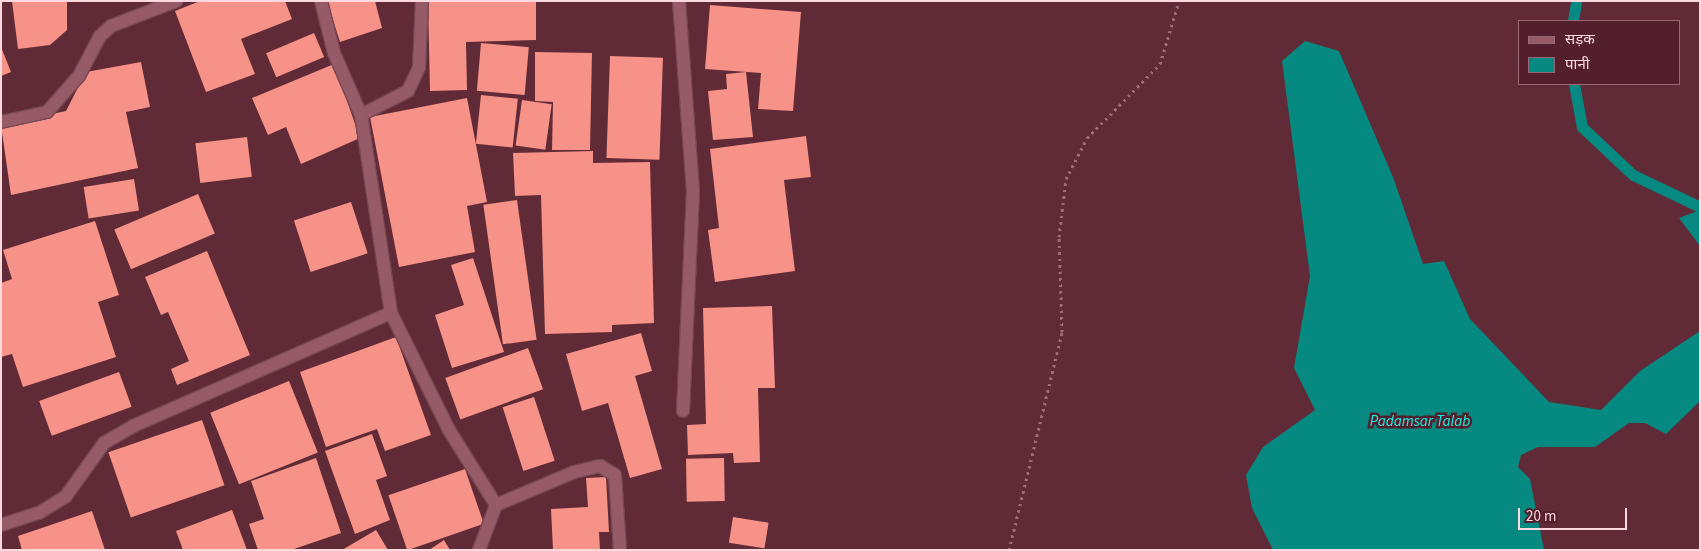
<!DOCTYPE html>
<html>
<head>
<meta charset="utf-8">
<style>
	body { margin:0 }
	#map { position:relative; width:1701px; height:551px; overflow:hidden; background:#602a36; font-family:"Source Sans 3","Noto Sans Devanagari",sans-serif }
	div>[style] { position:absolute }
	.water>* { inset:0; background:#058980 }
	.stream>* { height:11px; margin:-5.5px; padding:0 5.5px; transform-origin:5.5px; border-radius:5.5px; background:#058980 }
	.building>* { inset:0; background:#f69287; transform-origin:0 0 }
	.path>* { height:3px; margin-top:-1.5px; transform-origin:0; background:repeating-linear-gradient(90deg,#9d6e78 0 2.5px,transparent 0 6.5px) }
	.roads { filter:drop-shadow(1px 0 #764854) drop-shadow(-1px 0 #764854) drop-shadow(0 1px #764854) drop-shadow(0 -1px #764854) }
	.minor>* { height:12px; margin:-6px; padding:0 6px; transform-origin:6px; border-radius:6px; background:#965b66 }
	span { translate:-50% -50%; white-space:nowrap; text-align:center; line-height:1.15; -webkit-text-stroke:5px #541f2c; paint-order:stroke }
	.water-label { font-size:15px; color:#14f8ea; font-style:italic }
	.frame { position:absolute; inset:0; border:2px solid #fcd9df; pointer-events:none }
	.legend { position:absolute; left:1518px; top:20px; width:162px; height:65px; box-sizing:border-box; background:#541f2c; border:1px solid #976974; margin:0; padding:6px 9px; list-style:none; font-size:15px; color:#fcd9df }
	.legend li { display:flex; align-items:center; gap:10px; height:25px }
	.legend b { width:25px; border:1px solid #976974 }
	.scale { position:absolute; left:1518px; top:508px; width:109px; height:22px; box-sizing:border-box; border:2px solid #fcd9df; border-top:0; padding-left:6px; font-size:15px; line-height:18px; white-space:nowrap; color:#fcd9df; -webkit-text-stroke:4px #541f2c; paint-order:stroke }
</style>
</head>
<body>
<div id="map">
	<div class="water">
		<i style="clip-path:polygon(1305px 41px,1339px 51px,1393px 177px,1423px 264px,1444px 261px,1470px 319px,1549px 402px,1601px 410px,1640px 371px,1700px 331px,1700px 401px,1666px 434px,1645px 423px,1629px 423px,1595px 447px,1538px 447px,1521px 455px,1518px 467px,1530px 479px,1544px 550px,1273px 550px,1252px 508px,1246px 475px,1263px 447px,1315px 410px,1294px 368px,1310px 276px,1282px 61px)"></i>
		<i style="clip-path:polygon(1700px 210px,1700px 246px,1679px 218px)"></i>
	</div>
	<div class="stream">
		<i style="left:1573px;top:21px;width:20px;rotate:-81deg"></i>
		<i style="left:1574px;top:84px;width:44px;rotate:79.5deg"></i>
		<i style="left:1582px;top:127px;width:70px;rotate:43.3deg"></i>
		<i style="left:1633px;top:175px;width:74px;rotate:25.5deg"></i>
	</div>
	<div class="building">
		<i style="clip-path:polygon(12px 1px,67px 1px,67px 30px,50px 45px,18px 49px)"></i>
		<i style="clip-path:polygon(200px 1px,285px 1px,292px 19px,241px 39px,255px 74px,206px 92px,175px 11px)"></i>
		<i style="clip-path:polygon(327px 1px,375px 1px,382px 28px,340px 42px)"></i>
		<i style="clip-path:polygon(428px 1px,536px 1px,536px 40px,466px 42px,467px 90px,430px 91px)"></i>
		<i style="clip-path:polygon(710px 5px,801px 12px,793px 111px,758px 109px,761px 73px,705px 69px)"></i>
		<i style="left:314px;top:33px;width:26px;height:52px;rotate:67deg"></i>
		<i style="left:481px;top:43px;width:48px;height:48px;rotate:5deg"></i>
		<i style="clip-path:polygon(1px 47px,11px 72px,1px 76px)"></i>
		<i style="clip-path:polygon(535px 52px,592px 53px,590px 150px,552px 150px,553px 102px,535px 101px)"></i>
		<i style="left:610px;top:56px;width:53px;height:102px;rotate:2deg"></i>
		<i style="clip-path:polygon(141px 62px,150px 107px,126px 112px,138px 168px,11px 195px,1px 125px,66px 111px,86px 72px)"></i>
		<i style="clip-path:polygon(334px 64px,360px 138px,301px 164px,286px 127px,268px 135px,252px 98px)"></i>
		<i style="clip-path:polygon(746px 72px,753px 137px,713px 140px,708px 91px,727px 89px,726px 74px)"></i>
		<i style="left:481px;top:95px;width:37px;height:49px;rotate:6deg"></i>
		<i style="clip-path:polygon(467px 98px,487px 202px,467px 206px,475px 252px,399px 267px,370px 117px)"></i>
		<i style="left:522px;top:100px;width:30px;height:46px;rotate:8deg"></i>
		<i style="clip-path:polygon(806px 136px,811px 177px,784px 180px,795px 271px,715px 282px,708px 230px,719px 228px,710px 149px)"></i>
		<i style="left:247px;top:137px;width:40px;height:52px;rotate:83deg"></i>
		<i style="clip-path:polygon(593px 151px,593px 163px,650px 162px,654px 323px,612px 325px,612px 332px,545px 334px,541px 195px,515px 196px,513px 153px)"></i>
		<i style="left:134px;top:179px;width:32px;height:51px;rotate:81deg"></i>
		<i style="left:198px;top:194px;width:43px;height:91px;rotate:67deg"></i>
		<i style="left:517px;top:200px;width:141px;height:34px;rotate:82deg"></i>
		<i style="left:351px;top:202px;width:54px;height:60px;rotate:72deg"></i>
		<i style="clip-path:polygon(95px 221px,119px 295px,98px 302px,116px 357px,23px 387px,12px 354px,1px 357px,1px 283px,12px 279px,3px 250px)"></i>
		<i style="clip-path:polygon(207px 251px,250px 355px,177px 385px,171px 369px,189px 361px,168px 312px,161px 315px,145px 277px)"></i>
		<i style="clip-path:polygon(473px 258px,504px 352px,452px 368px,435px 315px,464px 305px,451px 265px)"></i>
		<i style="clip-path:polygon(772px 306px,775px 388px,758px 388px,760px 462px,734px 463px,733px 453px,688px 455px,687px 425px,706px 424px,703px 308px)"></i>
		<i style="clip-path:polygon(641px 333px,652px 371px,635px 376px,662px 469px,630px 478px,608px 403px,582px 411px,566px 354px)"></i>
		<i style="clip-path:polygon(396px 337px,431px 435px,385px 451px,377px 429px,326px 447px,300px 372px)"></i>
		<i style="left:528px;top:348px;width:44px;height:88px;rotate:70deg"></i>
		<i style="left:119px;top:372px;width:37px;height:85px;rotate:70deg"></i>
		<i style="left:289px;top:381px;width:77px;height:85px;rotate:68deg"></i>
		<i style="left:534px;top:397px;width:67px;height:33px;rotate:72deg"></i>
		<i style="left:202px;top:420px;width:69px;height:99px;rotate:71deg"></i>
		<i style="clip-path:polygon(372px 434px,387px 476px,376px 480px,390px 520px,355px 534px,325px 451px)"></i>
		<i style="clip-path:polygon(316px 458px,341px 533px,291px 550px,258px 550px,249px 524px,264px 519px,251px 481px)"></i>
		<i style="left:724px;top:458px;width:43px;height:38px;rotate:89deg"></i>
		<i style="left:465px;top:469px;width:58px;height:81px;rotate:71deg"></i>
		<i style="clip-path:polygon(606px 477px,609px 532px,599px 532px,600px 550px,553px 550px,551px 509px,588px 507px,586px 478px)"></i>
		<i style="clip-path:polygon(232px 510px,247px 550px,183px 550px,176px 531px)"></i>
		<i style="clip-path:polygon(92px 511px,105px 550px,22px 550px,18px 536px)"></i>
		<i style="left:733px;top:517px;width:36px;height:26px;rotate:9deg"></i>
		<i style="clip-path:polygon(376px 530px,388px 550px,342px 550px)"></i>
		<i style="clip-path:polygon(444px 540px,450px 550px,429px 550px)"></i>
	</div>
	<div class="path">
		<i style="left:1009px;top:550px;width:224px;rotate:-76.3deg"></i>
		<i style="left:1062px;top:332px;width:95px;rotate:-91.8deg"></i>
		<i style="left:1059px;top:237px;width:58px;rotate:-83.1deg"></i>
		<i style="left:1066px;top:179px;width:46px;rotate:-62.9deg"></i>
		<i style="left:1087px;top:138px;width:104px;rotate:-45.4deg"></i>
		<i style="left:1160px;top:64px;width:66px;rotate:-73.2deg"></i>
	</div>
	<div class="roads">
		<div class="minor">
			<i style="left:679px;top:1px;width:191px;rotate:85.8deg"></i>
			<i style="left:693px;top:191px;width:220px;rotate:92.6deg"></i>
			<i style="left:361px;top:115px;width:53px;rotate:-27.1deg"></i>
			<i style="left:408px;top:91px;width:26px;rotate:-65deg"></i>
			<i style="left:419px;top:67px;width:66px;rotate:-87.4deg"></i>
			<i style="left:1px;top:122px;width:47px;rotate:-12.3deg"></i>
			<i style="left:47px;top:112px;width:48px;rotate:-48.4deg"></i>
			<i style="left:79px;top:76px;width:45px;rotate:-62.3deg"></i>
			<i style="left:100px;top:36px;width:15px;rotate:-42deg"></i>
			<i style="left:111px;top:26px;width:70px;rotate:-21deg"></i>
			<i style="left:391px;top:313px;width:131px;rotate:63.6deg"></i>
			<i style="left:449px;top:430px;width:89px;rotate:57.9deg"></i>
			<i style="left:496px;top:505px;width:48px;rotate:110.7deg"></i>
			<i style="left:496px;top:505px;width:85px;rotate:-22.9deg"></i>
			<i style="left:574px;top:472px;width:27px;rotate:-13deg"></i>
			<i style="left:600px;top:466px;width:17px;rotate:31deg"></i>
			<i style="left:615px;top:475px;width:75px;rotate:86.2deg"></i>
			<i style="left:1px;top:525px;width:40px;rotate:-18deg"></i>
			<i style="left:39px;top:513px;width:32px;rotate:-32deg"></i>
			<i style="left:66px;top:496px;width:65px;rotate:-54.4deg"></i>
			<i style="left:104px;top:443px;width:34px;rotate:-30deg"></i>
			<i style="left:133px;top:426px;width:282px;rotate:-23.7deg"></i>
			<i style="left:391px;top:313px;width:200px;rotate:-98.6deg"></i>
			<i style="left:361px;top:115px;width:68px;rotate:-113.5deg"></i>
			<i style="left:334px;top:53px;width:54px;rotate:-104deg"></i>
		</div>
	</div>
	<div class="water-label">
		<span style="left:1420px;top:422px">Padamsar Talab</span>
	</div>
	<div class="frame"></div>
	<ul class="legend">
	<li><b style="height:6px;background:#965b66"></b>सड़क</li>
	<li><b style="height:14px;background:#058980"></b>पानी</li>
	</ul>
	<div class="scale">20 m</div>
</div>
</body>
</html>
